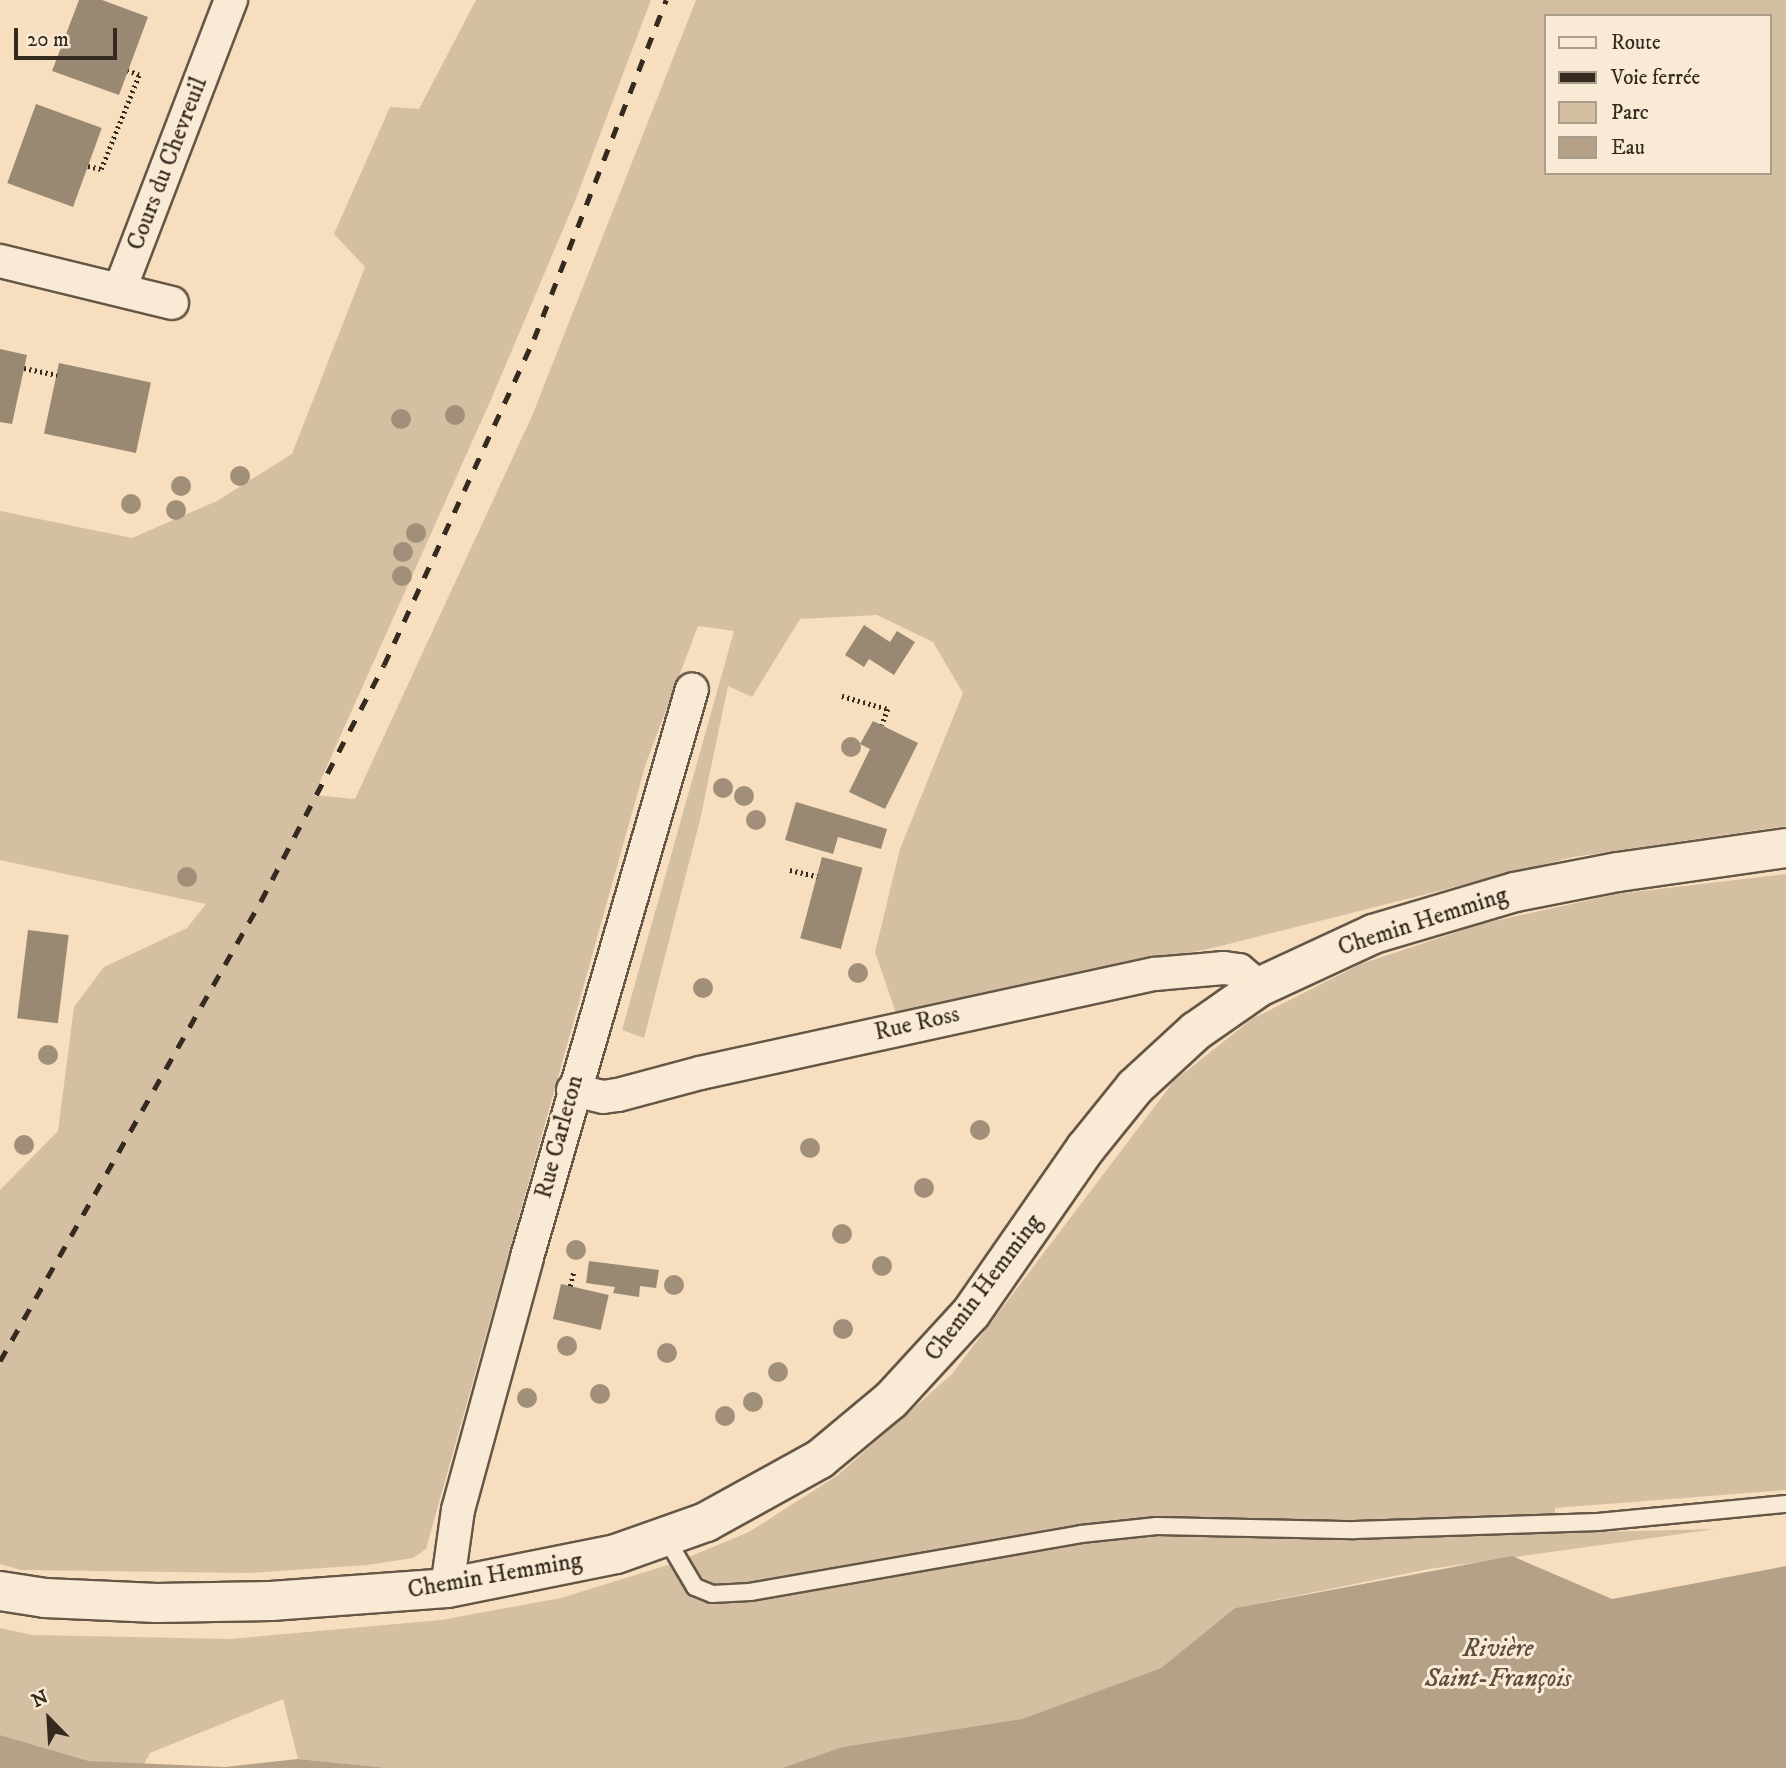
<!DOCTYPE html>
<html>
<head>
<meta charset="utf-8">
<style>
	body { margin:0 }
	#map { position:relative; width:1786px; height:1768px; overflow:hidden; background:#f6debe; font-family:"IM FELL DW Pica",serif }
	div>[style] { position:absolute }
	.green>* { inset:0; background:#d5bfa3 }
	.water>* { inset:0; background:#b4a188 }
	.building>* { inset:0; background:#998872; transform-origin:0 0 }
	.path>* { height:4.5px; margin-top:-2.25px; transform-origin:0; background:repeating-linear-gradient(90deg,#352a1f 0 2px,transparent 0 5.5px) }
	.roads { filter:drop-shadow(2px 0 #655747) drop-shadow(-2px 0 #655747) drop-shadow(0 2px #655747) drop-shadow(0 -2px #655747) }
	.service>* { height:16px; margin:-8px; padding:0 8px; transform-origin:8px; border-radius:8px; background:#f9ead5 }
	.minor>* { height:32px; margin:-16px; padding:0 16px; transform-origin:16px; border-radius:16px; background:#f9ead5 }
	.tertiary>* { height:38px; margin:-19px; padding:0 19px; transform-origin:19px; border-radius:19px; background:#f9ead5 }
	.rail>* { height:5px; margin-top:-2.5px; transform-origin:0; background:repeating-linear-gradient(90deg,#352a1f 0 12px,transparent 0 24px) }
	.trees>* { width:20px; height:20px; margin:-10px; border-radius:50%; background:#a28f79 }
	span { translate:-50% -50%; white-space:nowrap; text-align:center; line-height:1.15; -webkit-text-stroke:6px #f9ead5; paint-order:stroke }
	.street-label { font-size:24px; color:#352a1f }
	.water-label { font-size:26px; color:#5b4e3e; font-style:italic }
	.legend { position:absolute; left:1544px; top:14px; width:228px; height:161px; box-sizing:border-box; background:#f9ead5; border:2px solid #ab9d8c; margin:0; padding:9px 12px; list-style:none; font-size:21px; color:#352a1f }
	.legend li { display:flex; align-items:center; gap:14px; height:35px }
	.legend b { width:35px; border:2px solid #ab9d8c }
	.north { position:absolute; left:14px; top:1684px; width:70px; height:70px; -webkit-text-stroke:5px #f9ead5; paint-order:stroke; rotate:336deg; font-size:19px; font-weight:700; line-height:28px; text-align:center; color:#352a1f }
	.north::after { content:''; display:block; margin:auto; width:24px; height:32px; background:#352a1f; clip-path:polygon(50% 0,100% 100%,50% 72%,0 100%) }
	.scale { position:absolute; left:14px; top:28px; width:103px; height:32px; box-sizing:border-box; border:4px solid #352a1f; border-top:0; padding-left:9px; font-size:21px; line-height:24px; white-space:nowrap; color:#352a1f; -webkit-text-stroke:5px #f9ead5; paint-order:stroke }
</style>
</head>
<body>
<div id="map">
	<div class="green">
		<i style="clip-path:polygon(evenodd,476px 0,651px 0,575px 201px,493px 395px,314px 795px,355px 799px,532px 416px,696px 0,1786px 0,1786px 826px,1573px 857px,1217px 947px,896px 1013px,875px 952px,900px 849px,963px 693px,933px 642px,877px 615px,800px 619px,752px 697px,728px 686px,700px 820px,644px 1038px,622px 1030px,734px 631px,698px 626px,646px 763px,426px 1549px,413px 1558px,367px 1565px,249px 1573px,21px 1570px,0 1564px,0 1190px,58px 1131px,74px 1007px,104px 967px,187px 928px,206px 904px,0 860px,0 511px,132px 538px,217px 501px,292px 454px,365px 267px,334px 234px,390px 107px,419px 109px,476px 0,1546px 16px,1770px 16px,1770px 173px,1546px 173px,1546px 16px)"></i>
		<i style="clip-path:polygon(1786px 874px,1786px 1490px,1555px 1508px,1555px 1533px,1716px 1529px,1429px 1569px,1235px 1608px,1161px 1668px,1022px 1719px,842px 1747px,782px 1768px,387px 1768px,298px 1759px,283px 1699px,150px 1753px,144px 1764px,89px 1761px,0 1735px,0 1628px,33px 1635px,230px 1639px,441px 1620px,561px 1598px,674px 1563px,749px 1532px,838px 1475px,952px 1374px,1174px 1081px,1252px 1019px,1361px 964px,1481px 924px,1617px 894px)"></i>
	</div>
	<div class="water">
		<i style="clip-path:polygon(1512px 1556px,1612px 1599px,1786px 1566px,1786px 1768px,782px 1768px,842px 1747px,1022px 1719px,1161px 1668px,1235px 1608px)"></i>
		<i style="clip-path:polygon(0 1735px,89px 1761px,225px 1767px,298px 1759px,387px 1768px,0 1768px)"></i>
	</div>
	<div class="building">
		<i style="clip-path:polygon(79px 0,102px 0,148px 17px,119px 95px,52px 71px)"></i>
		<i style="left:36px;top:104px;width:70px;height:84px;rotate:20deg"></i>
		<i style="clip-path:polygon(0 349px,27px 355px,12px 424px,0 422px)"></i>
		<i style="left:59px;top:363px;width:94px;height:72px;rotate:12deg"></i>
		<i style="clip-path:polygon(864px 625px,890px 642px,897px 631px,915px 642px,894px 675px,869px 659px,864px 667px,845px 655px)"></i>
		<i style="clip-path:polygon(873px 721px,918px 743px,885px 809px,849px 792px,870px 749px,860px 744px)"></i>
		<i style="clip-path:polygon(796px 802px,887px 829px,881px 849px,838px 837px,833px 854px,785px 840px)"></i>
		<i style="left:822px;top:857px;width:42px;height:84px;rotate:15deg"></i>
		<i style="left:28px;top:930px;width:41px;height:89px;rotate:7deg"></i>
		<i style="clip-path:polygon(589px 1261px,659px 1270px,656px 1288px,640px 1286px,639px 1297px,613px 1293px,615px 1287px,586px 1283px)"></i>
		<i style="left:561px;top:1284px;width:49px;height:36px;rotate:13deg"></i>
	</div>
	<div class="path">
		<i style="left:88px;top:166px;width:13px;rotate:13deg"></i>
		<i style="left:101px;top:169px;width:101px;rotate:-68deg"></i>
		<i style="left:139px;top:75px;width:12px;rotate:-160deg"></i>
		<i style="left:24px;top:368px;width:34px;rotate:12deg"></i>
		<i style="left:842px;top:696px;width:48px;rotate:15.8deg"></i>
		<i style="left:888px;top:709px;width:17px;rotate:111deg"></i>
		<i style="left:790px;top:870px;width:28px;rotate:13deg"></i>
		<i style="left:570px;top:1286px;width:16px;rotate:-76deg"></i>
	</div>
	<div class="roads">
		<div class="service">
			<i style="left:666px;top:1538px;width:57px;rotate:59.4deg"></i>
			<i style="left:695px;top:1587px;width:18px;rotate:22deg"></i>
			<i style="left:712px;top:1594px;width:38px;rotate:-3deg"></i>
			<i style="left:750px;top:1592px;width:336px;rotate:-9.9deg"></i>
			<i style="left:1081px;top:1534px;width:76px;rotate:-6deg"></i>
			<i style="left:1157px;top:1526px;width:198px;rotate:1.2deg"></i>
			<i style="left:1355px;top:1530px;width:243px;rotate:-1.9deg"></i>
			<i style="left:1598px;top:1522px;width:189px;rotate:-5.5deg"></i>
		</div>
		<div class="minor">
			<i style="left:0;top:261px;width:177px;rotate:13.7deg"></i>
			<i style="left:120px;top:289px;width:310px;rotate:-69deg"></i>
			<i style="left:573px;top:1090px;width:31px;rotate:13deg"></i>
			<i style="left:603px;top:1097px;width:15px;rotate:-8deg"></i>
			<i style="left:618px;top:1095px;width:85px;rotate:-15deg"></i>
			<i style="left:700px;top:1073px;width:466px;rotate:-12.3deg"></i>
			<i style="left:1155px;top:974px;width:69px;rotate:-5deg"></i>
			<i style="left:1224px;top:968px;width:15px;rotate:8deg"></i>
			<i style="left:1239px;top:970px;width:26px;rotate:40deg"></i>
			<i style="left:447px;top:1588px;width:79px;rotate:-82deg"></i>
			<i style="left:458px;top:1510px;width:262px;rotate:-74.7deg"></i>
			<i style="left:527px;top:1257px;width:591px;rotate:-73.8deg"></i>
		</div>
		<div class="tertiary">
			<i style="left:0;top:1591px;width:46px;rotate:8.8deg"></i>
			<i style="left:45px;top:1598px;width:112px;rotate:2.6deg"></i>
			<i style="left:157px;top:1603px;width:114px;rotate:-1deg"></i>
			<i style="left:271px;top:1601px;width:176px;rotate:-4.2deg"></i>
			<i style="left:447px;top:1588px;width:172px;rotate:-11.4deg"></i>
			<i style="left:616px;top:1554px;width:96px;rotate:-19.6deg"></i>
			<i style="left:706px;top:1522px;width:130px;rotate:-28.9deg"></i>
			<i style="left:820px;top:1459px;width:92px;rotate:-39.7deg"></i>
			<i style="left:891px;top:1400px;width:118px;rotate:-47.4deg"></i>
			<i style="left:971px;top:1313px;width:200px;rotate:-55.2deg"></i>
			<i style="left:1085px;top:1149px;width:80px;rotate:-51.1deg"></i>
			<i style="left:1135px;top:1087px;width:83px;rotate:-42.6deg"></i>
			<i style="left:1196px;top:1031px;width:77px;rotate:-34.9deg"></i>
			<i style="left:1259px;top:987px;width:126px;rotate:-24.9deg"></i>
			<i style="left:1373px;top:934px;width:148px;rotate:-16.5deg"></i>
			<i style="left:1515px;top:892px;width:105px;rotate:-11deg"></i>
			<i style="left:1618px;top:872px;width:170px;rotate:-8.1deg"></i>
		</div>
	</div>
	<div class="rail">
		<i style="left:0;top:1361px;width:529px;rotate:-60.43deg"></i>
		<i style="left:261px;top:901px;width:266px;rotate:-62.5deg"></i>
		<i style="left:384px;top:665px;width:359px;rotate:-65.3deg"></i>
		<i style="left:534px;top:339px;width:364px;rotate:-68.7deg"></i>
	</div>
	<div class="trees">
		<i style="left:455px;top:415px"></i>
		<i style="left:401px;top:419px"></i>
		<i style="left:240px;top:476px"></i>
		<i style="left:181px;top:486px"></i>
		<i style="left:131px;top:504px"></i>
		<i style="left:176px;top:510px"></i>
		<i style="left:416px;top:533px"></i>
		<i style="left:403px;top:552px"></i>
		<i style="left:402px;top:576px"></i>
		<i style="left:851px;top:747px"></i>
		<i style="left:723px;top:788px"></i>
		<i style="left:744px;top:796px"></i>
		<i style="left:756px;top:820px"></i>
		<i style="left:187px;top:877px"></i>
		<i style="left:858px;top:973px"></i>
		<i style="left:703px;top:988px"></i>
		<i style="left:48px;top:1055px"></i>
		<i style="left:980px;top:1130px"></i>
		<i style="left:24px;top:1145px"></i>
		<i style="left:810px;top:1148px"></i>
		<i style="left:924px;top:1188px"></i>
		<i style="left:842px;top:1234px"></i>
		<i style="left:576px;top:1250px"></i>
		<i style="left:882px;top:1266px"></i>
		<i style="left:674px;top:1285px"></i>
		<i style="left:843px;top:1329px"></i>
		<i style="left:567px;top:1346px"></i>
		<i style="left:667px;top:1353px"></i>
		<i style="left:778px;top:1372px"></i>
		<i style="left:600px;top:1394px"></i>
		<i style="left:527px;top:1398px"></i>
		<i style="left:753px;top:1402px"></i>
		<i style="left:725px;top:1416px"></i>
	</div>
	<div class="street-label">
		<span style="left:168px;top:164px;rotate:-69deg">Cours du Chevreuil</span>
		<span style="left:1423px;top:922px;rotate:-18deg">Chemin Hemming</span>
		<span style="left:917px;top:1024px;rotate:-13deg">Rue Ross</span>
		<span style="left:560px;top:1137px;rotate:-75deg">Rue Carleton</span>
		<span style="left:984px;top:1288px;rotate:-53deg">Chemin Hemming</span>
		<span style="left:495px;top:1576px;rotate:-10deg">Chemin Hemming</span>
	</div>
	<div class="water-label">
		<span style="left:1498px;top:1664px">Rivière<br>Saint-François</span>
	</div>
	<ul class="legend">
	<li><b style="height:9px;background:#f9ead5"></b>Route</li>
	<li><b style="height:9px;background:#352a1f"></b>Voie ferrée</li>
	<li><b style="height:19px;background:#d5bfa3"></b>Parc</li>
	<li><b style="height:19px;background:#b4a188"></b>Eau</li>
	</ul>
	<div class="north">N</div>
	<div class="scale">20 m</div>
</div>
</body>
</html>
